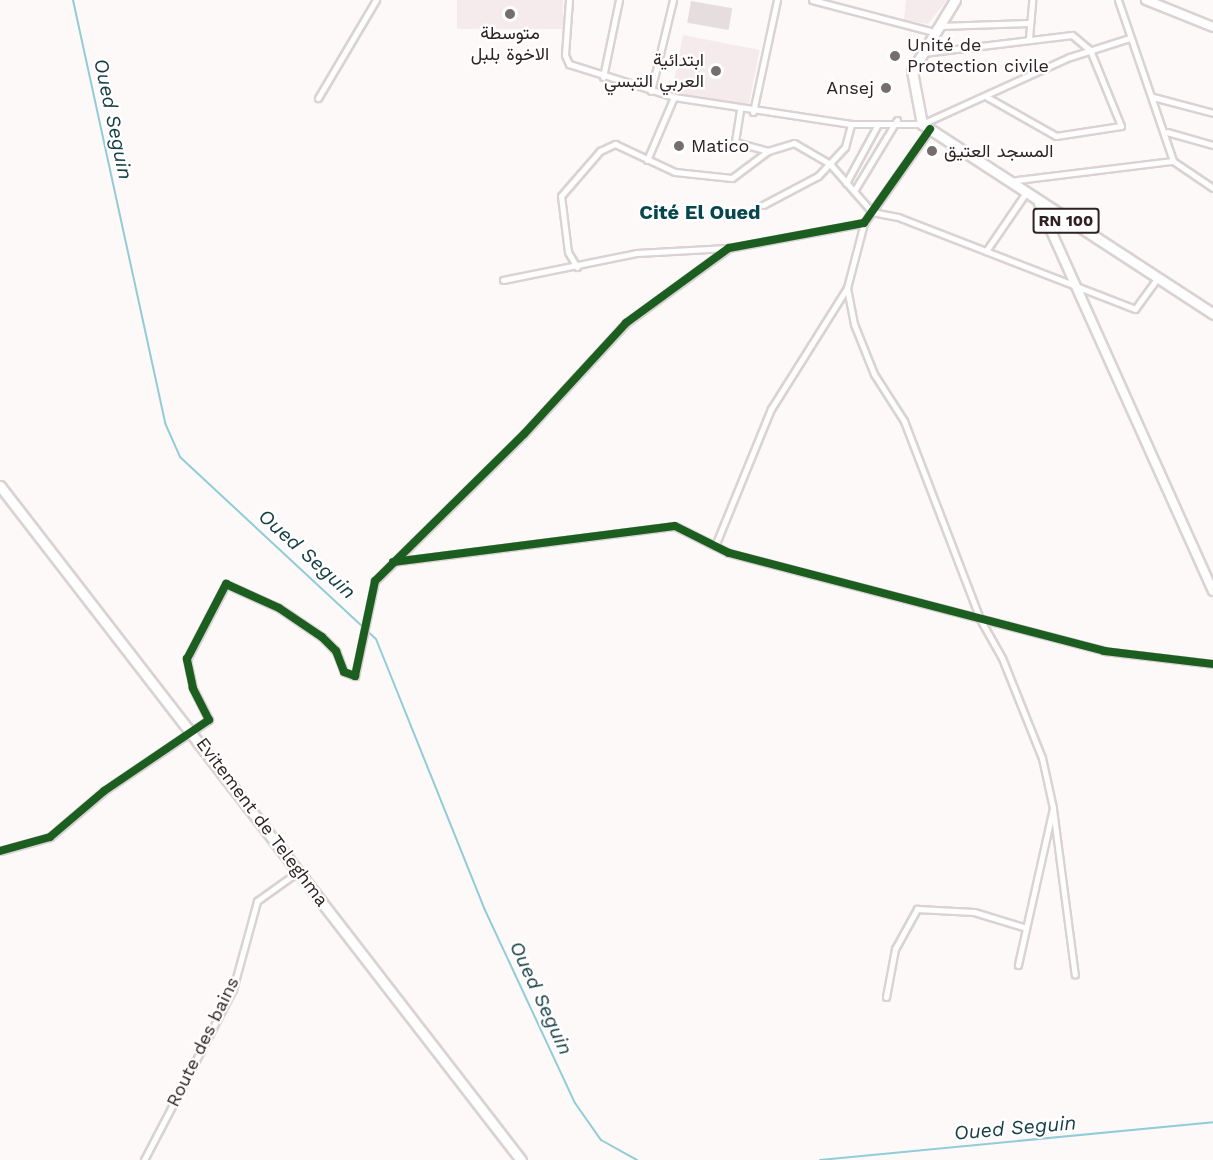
<!DOCTYPE html>
<html>
<head>
<meta charset="utf-8">
<style>
	body { margin:0 }
	#map { position:relative; width:1213px; height:1160px; overflow:hidden; background:#fdf9f9; font-family:"Work Sans",Vazirmatn,sans-serif }
	div>[style] { position:absolute }
	.built>* { inset:0; background:#f6ebec; transform-origin:0 0 }
	.stream>* { height:2px; margin:-1px; padding:0 1px; transform-origin:1px; border-radius:1px; background:#91ccd7 }
	.building>* { inset:0; background:#e6dede; transform-origin:0 0 }
	.roads { filter:drop-shadow(2px 0 #dad2d3) drop-shadow(-2px 0 #dad2d3) drop-shadow(0 2px #dad2d3) drop-shadow(0 -2px #dad2d3) }
	.street>* { height:5px; margin:-2.5px; padding:0 2.5px; transform-origin:2.5px; border-radius:2.5px; background:#fffefe }
	.secondary>* { height:8px; margin:-4px; padding:0 4px; transform-origin:4px; border-radius:4px; background:#fffefe }
	.primary>* { height:9px; margin:-4.5px; padding:0 4.5px; transform-origin:4.5px; border-radius:4.5px; background:#fffefe }
	.cycleway>* { height:8px; margin:-4px; padding:0 4px; transform-origin:4px; border-radius:4px; background:#1b5e20 }
	.dots>* { width:16px; height:16px; translate:-50% -50%; box-sizing:border-box; border:3px solid #fff; border-radius:50% }
	span { translate:-50% -50%; white-space:nowrap; text-align:center; line-height:1.15; -webkit-text-stroke:4.5px #fff; paint-order:stroke }
	.shield-label span { padding:2px 4px; background:#fff; border:2px solid; border-radius:4px; -webkit-text-stroke-width:0 }
	.shield-label { font-size:16px; color:#2e2223; font-weight:700 }
	.poi-label { font-size:18px; color:#2e2223 }
	.left { translate:0 -50%; text-align:left }
	.right { translate:-100% -50%; text-align:right }
	.street-label { font-size:18px; color:#2e2223 }
	.water-label { font-size:20px; color:#153d45; font-style:italic }
	.neighbourhood-label { font-size:20px; color:#06464f; font-weight:700 }
</style>
</head>
<body>
<div id="map">
	<div class="built">
		<i style="left:457px;top:0;width:106px;height:29px"></i>
		<i style="clip-path:polygon(906px 0,947px 0,928px 24px,904px 20px)"></i>
		<i style="left:683px;top:35px;width:78px;height:58px;rotate:11deg"></i>
	</div>
	<div class="stream">
		<i style="left:73px;top:0;width:433px;rotate:77.7deg"></i>
		<i style="left:165px;top:423px;width:37px;rotate:66deg"></i>
		<i style="left:180px;top:457px;width:267px;rotate:42.9deg"></i>
		<i style="left:376px;top:639px;width:290px;rotate:68.1deg"></i>
		<i style="left:484px;top:908px;width:215px;rotate:65deg"></i>
		<i style="left:575px;top:1103px;width:45px;rotate:54.9deg"></i>
		<i style="left:601px;top:1140px;width:41px;rotate:29.1deg"></i>
		<i style="left:820px;top:1160px;width:395px;rotate:-5.5deg"></i>
	</div>
	<div class="building">
		<i style="left:691px;top:1px;width:42px;height:22px;rotate:10deg"></i>
	</div>
	<div class="roads">
		<div class="street">
			<i style="left:569px;top:0;width:55px;rotate:94.2deg"></i>
			<i style="left:565px;top:55px;width:10px;rotate:66deg"></i>
			<i style="left:569px;top:64px;width:110px;rotate:17.4deg"></i>
			<i style="left:674px;top:97px;width:179px;rotate:8.7deg"></i>
			<i style="left:851px;top:124px;width:71px"></i>
			<i style="left:922px;top:124px;width:162px;rotate:-24.4deg"></i>
			<i style="left:1070px;top:57px;width:63px;rotate:-17.6deg"></i>
			<i style="left:812px;top:0;width:126px;rotate:14.7deg"></i>
			<i style="left:1118px;top:0;width:170px;rotate:71.1deg"></i>
			<i style="left:939px;top:26px;width:90px;rotate:-1.9deg"></i>
			<i style="left:1029px;top:38px;width:38px;rotate:-85deg"></i>
			<i style="left:923px;top:53px;width:150px;rotate:-6.9deg"></i>
			<i style="left:1072px;top:35px;width:23px;rotate:40deg"></i>
			<i style="left:1090px;top:50px;width:82px;rotate:67.8deg"></i>
			<i style="left:1121px;top:126px;width:66px;rotate:171.3deg"></i>
			<i style="left:1056px;top:136px;width:79px;rotate:-150.5deg"></i>
			<i style="left:603px;top:77px;width:79px;rotate:-78.3deg"></i>
			<i style="left:651px;top:91px;width:94px;rotate:-76.4deg"></i>
			<i style="left:1153px;top:97px;width:62px;rotate:14.9deg"></i>
			<i style="left:318px;top:98px;width:114px;rotate:-59.4deg"></i>
			<i style="left:740px;top:110px;width:32px;rotate:99deg"></i>
			<i style="left:735px;top:142px;width:34px;rotate:15deg"></i>
			<i style="left:753px;top:112px;width:115px;rotate:-77.9deg"></i>
			<i style="left:1167px;top:132px;width:48px;rotate:15.8deg"></i>
			<i style="left:647px;top:160px;width:69px;rotate:-66.8deg"></i>
			<i style="left:1009px;top:181px;width:165px;rotate:-7deg"></i>
			<i style="left:1173px;top:161px;width:48px;rotate:34deg"></i>
			<i style="left:846px;top:183px;width:67px;rotate:-61.5deg"></i>
			<i style="left:854px;top:191px;width:83px;rotate:-58.8deg"></i>
			<i style="left:763px;top:205px;width:62px;rotate:-27.8deg"></i>
			<i style="left:818px;top:176px;width:40px;rotate:-47deg"></i>
			<i style="left:845px;top:147px;width:24px;rotate:-75deg"></i>
			<i style="left:864px;top:223px;width:67px;rotate:104.7deg"></i>
			<i style="left:847px;top:288px;width:37px;rotate:79deg"></i>
			<i style="left:854px;top:324px;width:54px;rotate:68.2deg"></i>
			<i style="left:874px;top:374px;width:56px;rotate:57.4deg"></i>
			<i style="left:904px;top:421px;width:212px;rotate:69deg"></i>
			<i style="left:980px;top:619px;width:45px;rotate:60.6deg"></i>
			<i style="left:1002px;top:658px;width:108px;rotate:68.2deg"></i>
			<i style="left:1042px;top:758px;width:51px;rotate:77.6deg"></i>
			<i style="left:1053px;top:808px;width:161px;rotate:102.6deg"></i>
			<i style="left:986px;top:251px;width:69px;rotate:-55.6deg"></i>
			<i style="left:577px;top:267px;width:17px;rotate:-121deg"></i>
			<i style="left:568px;top:252px;width:56px;rotate:-97.1deg"></i>
			<i style="left:561px;top:196px;width:60px;rotate:-49.1deg"></i>
			<i style="left:600px;top:151px;width:17px;rotate:-25deg"></i>
			<i style="left:615px;top:144px;width:66px;rotate:25deg"></i>
			<i style="left:675px;top:172px;width:57px;rotate:6deg"></i>
			<i style="left:732px;top:178px;width:45px;rotate:-36.9deg"></i>
			<i style="left:768px;top:151px;width:27px;rotate:-17deg"></i>
			<i style="left:794px;top:143px;width:42px;rotate:30.3deg"></i>
			<i style="left:830px;top:164px;width:64px;rotate:48.8deg"></i>
			<i style="left:872px;top:212px;width:26px;rotate:11deg"></i>
			<i style="left:898px;top:217px;width:254px;rotate:21.2deg"></i>
			<i style="left:1135px;top:309px;width:39px;rotate:-54deg"></i>
			<i style="left:503px;top:280px;width:137px;rotate:-11.4deg"></i>
			<i style="left:637px;top:253px;width:90px;rotate:-3.2deg"></i>
			<i style="left:715px;top:546px;width:148px;rotate:-67.8deg"></i>
			<i style="left:771px;top:409px;width:143px;rotate:-57.9deg"></i>
			<i style="left:393px;top:562px;width:284px;rotate:-7.3deg"></i>
			<i style="left:675px;top:526px;width:60px;rotate:26.6deg"></i>
			<i style="left:729px;top:553px;width:388px;rotate:14.6deg"></i>
			<i style="left:1104px;top:651px;width:110px;rotate:6.8deg"></i>
			<i style="left:1053px;top:809px;width:167px;rotate:82.5deg"></i>
			<i style="left:0;top:851px;width:52px;rotate:-15.6deg"></i>
			<i style="left:50px;top:837px;width:71px;rotate:-40.4deg"></i>
			<i style="left:104px;top:791px;width:127px;rotate:-34.1deg"></i>
			<i style="left:209px;top:720px;width:36px;rotate:-117deg"></i>
			<i style="left:193px;top:688px;width:30px;rotate:-102deg"></i>
			<i style="left:187px;top:659px;width:85px;rotate:-62.5deg"></i>
			<i style="left:226px;top:584px;width:58px;rotate:24.4deg"></i>
			<i style="left:279px;top:608px;width:52px;rotate:34deg"></i>
			<i style="left:322px;top:637px;width:20px;rotate:45deg"></i>
			<i style="left:336px;top:651px;width:22px;rotate:69deg"></i>
			<i style="left:344px;top:672px;width:12px;rotate:20deg"></i>
			<i style="left:355px;top:676px;width:97px;rotate:-78.1deg"></i>
			<i style="left:375px;top:581px;width:209px;rotate:-44.6deg"></i>
			<i style="left:524px;top:434px;width:151px;rotate:-47.4deg"></i>
			<i style="left:626px;top:323px;width:127px;rotate:-36.1deg"></i>
			<i style="left:729px;top:248px;width:137px;rotate:-10.5deg"></i>
			<i style="left:864px;top:223px;width:115px;rotate:-54.9deg"></i>
			<i style="left:886px;top:997px;width:49px;rotate:-79.4deg"></i>
			<i style="left:895px;top:949px;width:46px;rotate:-61.2deg"></i>
			<i style="left:917px;top:909px;width:57px;rotate:3deg"></i>
			<i style="left:974px;top:912px;width:51px;rotate:17deg"></i>
			<i style="left:144px;top:1160px;width:193px;rotate:-62.5deg"></i>
			<i style="left:233px;top:989px;width:91px;rotate:-74.7deg"></i>
			<i style="left:257px;top:901px;width:52px;rotate:-35.5deg"></i>
		</div>
		<div class="secondary">
			<i style="left:1146px;top:0;width:72px;rotate:21.9deg"></i>
			<i style="left:1039px;top:204px;width:424px;rotate:65.8deg"></i>
		</div>
		<div class="primary">
			<i style="left:955px;top:0;width:83px;rotate:121.2deg"></i>
			<i style="left:912px;top:71px;width:54px;rotate:79.3deg"></i>
			<i style="left:922px;top:124px;width:348px;rotate:33.1deg"></i>
			<i style="left:0;top:486px;width:852px;rotate:52.3deg"></i>
		</div>
	</div>
	<div class="cycleway">
		<i style="left:393px;top:562px;width:284px;rotate:-7.3deg"></i>
		<i style="left:675px;top:526px;width:60px;rotate:26.6deg"></i>
		<i style="left:729px;top:553px;width:388px;rotate:14.6deg"></i>
		<i style="left:1104px;top:651px;width:110px;rotate:6.8deg"></i>
		<i style="left:0;top:851px;width:52px;rotate:-15.6deg"></i>
		<i style="left:50px;top:837px;width:71px;rotate:-40.4deg"></i>
		<i style="left:104px;top:791px;width:127px;rotate:-34.1deg"></i>
		<i style="left:209px;top:720px;width:36px;rotate:-117deg"></i>
		<i style="left:193px;top:688px;width:30px;rotate:-102deg"></i>
		<i style="left:187px;top:659px;width:85px;rotate:-62.5deg"></i>
		<i style="left:226px;top:584px;width:58px;rotate:24.4deg"></i>
		<i style="left:279px;top:608px;width:52px;rotate:34deg"></i>
		<i style="left:322px;top:637px;width:20px;rotate:45deg"></i>
		<i style="left:336px;top:651px;width:22px;rotate:69deg"></i>
		<i style="left:344px;top:672px;width:12px;rotate:20deg"></i>
		<i style="left:355px;top:676px;width:97px;rotate:-78.1deg"></i>
		<i style="left:375px;top:581px;width:209px;rotate:-44.6deg"></i>
		<i style="left:524px;top:434px;width:151px;rotate:-47.4deg"></i>
		<i style="left:626px;top:323px;width:127px;rotate:-36.1deg"></i>
		<i style="left:729px;top:248px;width:137px;rotate:-10.5deg"></i>
		<i style="left:864px;top:223px;width:115px;rotate:-54.9deg"></i>
	</div>
	<div class="dots">
		<i style="left:510px;top:14px;background:#766d6e"></i>
		<i style="left:895px;top:56px;background:#766d6e"></i>
		<i style="left:716px;top:71px;background:#766d6e"></i>
		<i style="left:886px;top:88px;background:#766d6e"></i>
		<i style="left:679px;top:146px;background:#766d6e"></i>
		<i style="left:932px;top:151px;background:#766d6e"></i>
	</div>
	<div class="shield-label">
		<span style="left:1066px;top:221px">RN 100</span>
	</div>
	<div class="poi-label">
		<span style="left:510px;top:44px">متوسطة<br>الاخوة بلبل</span>
		<span class="left" style="left:907px;top:56px">Unité de<br>Protection civile</span>
		<span class="right" style="left:704px;top:71px">ابتدائية<br>العربي التبسي</span>
		<span class="right" style="left:874px;top:88px">Ansej</span>
		<span class="left" style="left:691px;top:146px">Matico</span>
		<span class="left" style="left:944px;top:151px">المسجد العتيق</span>
	</div>
	<div class="street-label">
		<span style="left:262px;top:822px;rotate:53deg">Evitement de Teleghma</span>
		<span style="left:203px;top:1042px;rotate:-64deg">Route des bains</span>
	</div>
	<div class="water-label">
		<span style="left:113px;top:119px;rotate:78deg">Oued Seguin</span>
		<span style="left:307px;top:554px;rotate:42deg">Oued Seguin</span>
		<span style="left:541px;top:998px;rotate:65deg">Oued Seguin</span>
		<span style="left:1015px;top:1128px;rotate:-5deg">Oued Seguin</span>
	</div>
	<div class="neighbourhood-label">
		<span style="left:700px;top:212px">Cité El Oued</span>
	</div>
</div>
</body>
</html>
